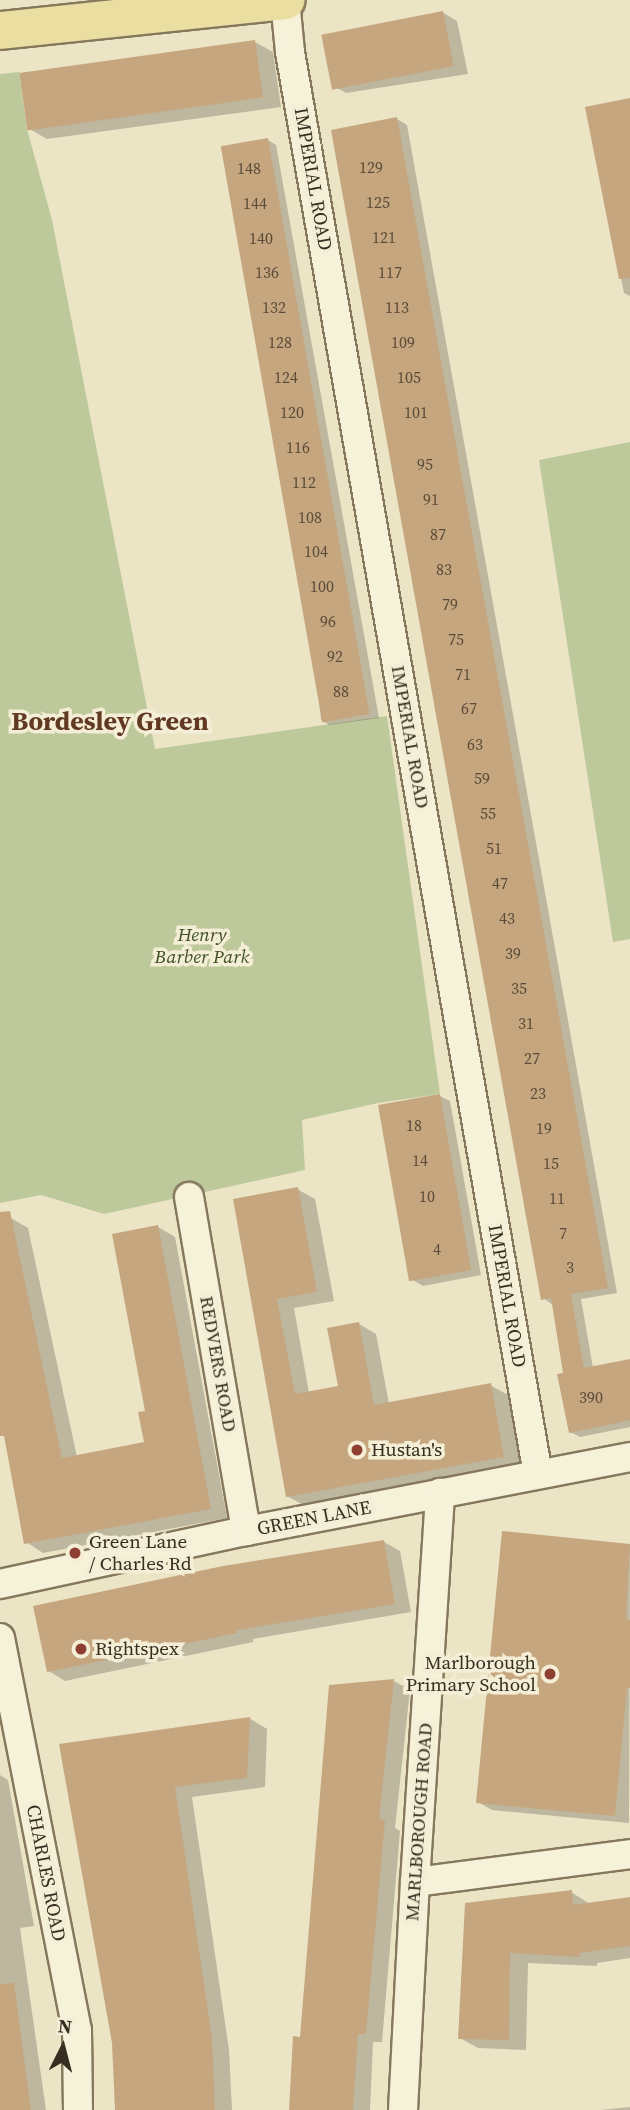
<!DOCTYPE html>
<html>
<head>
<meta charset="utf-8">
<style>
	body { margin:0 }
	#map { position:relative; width:630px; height:2110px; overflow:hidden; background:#ebe5c6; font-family:"Source Serif 4",serif }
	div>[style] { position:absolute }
	.green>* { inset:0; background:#bdc89b }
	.shadow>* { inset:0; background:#0003 }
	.building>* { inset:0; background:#c6a67f; transform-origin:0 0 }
	.roads { filter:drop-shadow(2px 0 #85785d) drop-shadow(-2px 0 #85785d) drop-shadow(0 2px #85785d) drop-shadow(0 -2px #85785d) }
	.minor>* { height:28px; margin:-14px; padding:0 14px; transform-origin:14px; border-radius:14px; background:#f6f1d9 }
	.major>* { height:37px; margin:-18.5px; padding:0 18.5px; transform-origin:18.5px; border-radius:18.5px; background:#ebdea1 }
	.dots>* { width:19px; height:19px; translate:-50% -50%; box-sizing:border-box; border:4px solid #f3eed5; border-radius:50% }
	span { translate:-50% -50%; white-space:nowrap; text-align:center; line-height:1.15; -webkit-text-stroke:7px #f3eed5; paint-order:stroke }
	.number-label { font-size:16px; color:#5a4c38 }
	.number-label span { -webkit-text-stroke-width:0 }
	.street-label { font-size:19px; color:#362e20 }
	.park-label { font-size:19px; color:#415128; font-style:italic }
	.poi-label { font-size:19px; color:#362e20 }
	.left { translate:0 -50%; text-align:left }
	.right { translate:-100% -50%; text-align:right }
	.district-label { font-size:26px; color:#603823; font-weight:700 }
	.north { position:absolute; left:28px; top:2012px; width:70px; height:70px; -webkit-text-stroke:5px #f3eed5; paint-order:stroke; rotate:6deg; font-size:19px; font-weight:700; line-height:28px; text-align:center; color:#362e20 }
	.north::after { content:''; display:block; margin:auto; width:24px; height:32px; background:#362e20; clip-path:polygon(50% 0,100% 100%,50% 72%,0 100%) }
</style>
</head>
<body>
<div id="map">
	<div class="green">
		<i style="clip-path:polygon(19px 72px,27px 129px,52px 220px,155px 749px,387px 716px,440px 1094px,378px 1103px,302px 1120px,305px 1170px,104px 1214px,41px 1195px,0 1203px,0 74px)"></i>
		<i style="clip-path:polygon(630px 442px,630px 939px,613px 942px,539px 460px)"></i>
	</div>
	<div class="shadow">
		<i style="clip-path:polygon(442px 12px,457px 21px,468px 74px,346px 93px,332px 85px)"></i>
		<i style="clip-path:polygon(255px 42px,273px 52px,281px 107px,47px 139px,28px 128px)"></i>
		<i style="clip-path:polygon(630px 99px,630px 296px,624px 293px,587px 108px)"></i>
		<i style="clip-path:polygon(397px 119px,407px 125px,617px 1293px,581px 1299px,593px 1368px,630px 1361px,630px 1427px,580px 1437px,570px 1432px,565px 1374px,553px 1305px,543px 1298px)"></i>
		<i style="clip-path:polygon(268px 140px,276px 145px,379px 718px,329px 725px,321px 720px)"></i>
		<i style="clip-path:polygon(440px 1096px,450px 1101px,481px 1275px,423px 1286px,413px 1280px)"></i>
		<i style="clip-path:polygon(297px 1189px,315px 1199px,334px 1301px,294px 1308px,309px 1393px,340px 1387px,359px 1324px,376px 1334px,389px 1404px,490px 1385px,508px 1395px,521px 1466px,305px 1506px,287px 1496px,235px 1200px)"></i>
		<i style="clip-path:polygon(11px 1218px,28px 1228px,77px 1457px,146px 1444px,158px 1227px,175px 1237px,227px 1518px,43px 1553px,26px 1542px,6px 1438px,0 1430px,0 1221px)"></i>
		<i style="clip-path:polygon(504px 1533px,630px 1546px,629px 1823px,492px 1810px,478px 1802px)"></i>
		<i style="clip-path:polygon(384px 1542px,400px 1551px,411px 1612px,253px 1639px,253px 1642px,65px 1681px,49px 1671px)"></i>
		<i style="clip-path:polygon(394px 1681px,410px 1690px,395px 1828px,400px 1831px,382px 2042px,373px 2042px,370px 2110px,291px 2110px,302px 2039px)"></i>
		<i style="clip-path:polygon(249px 1718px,267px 1729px,265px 1787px,192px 1797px,229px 2050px,232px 2110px,117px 2110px,114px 2043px,61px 1745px)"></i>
		<i style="clip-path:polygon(0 1775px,8px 1780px,34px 1926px,20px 1928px,46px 2110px,0 2110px)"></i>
		<i style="clip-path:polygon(571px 1892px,590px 1904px,630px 1899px,630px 1958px,597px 1963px,597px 1966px,528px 1963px,526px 2050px,478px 2048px,460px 2038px,466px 1905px)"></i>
		<i style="clip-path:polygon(630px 2107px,630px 2110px,601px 2110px)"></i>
	</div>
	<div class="building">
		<i style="left:443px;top:11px;width:56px;height:124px;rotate:79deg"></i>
		<i style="left:255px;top:40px;width:58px;height:238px;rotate:82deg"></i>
		<i style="clip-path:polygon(630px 98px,630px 278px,619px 279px,585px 107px)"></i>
		<i style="clip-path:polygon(397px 117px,608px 1288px,571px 1294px,584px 1368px,630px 1359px,630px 1420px,569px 1433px,557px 1374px,563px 1373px,551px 1298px,541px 1300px,331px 130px)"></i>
		<i style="left:268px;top:138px;width:585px;height:48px;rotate:80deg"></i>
		<i style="left:440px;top:1094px;width:179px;height:63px;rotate:80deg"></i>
		<i style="clip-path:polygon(298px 1187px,317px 1292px,277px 1299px,295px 1394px,338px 1386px,327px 1328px,359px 1322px,374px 1405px,491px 1383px,504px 1457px,286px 1497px,233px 1199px)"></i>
		<i style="clip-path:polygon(10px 1211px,62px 1458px,144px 1442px,138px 1412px,145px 1411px,112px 1234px,158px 1225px,211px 1509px,24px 1544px,4px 1436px,0 1436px,0 1212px)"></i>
		<i style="clip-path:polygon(502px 1531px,630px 1544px,626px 1619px,630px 1620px,630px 1688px,627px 1688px,615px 1816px,476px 1803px)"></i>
		<i style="clip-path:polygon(384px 1540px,395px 1604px,237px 1630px,237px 1633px,47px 1672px,33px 1606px,223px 1566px)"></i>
		<i style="clip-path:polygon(394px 1679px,379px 1819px,385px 1820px,366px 2034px,358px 2034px,353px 2110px,289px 2110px,293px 2036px,300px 2037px,329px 1685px)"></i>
		<i style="clip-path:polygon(250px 1717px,247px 1778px,175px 1787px,212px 2038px,215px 2110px,115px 2110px,112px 2043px,59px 1744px)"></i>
		<i style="clip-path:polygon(572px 1890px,573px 1905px,630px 1897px,630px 1946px,579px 1953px,580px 1957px,510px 1953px,509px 2040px,458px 2039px,465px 1903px)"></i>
		<i style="clip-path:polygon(14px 1983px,31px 2110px,0 2110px,0 1984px)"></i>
	</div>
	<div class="roads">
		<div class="minor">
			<i style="left:285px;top:0;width:52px;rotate:84.5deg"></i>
			<i style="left:290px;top:52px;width:1443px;rotate:80.11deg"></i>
			<i style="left:189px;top:1197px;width:339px;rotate:80.3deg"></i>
			<i style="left:0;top:1584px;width:252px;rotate:-12.2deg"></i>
			<i style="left:246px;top:1531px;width:391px;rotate:-10.9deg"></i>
			<i style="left:0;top:1638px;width:399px;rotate:78.9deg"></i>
			<i style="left:77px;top:2030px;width:80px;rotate:89.3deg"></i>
			<i style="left:415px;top:1882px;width:217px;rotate:-7.4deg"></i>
			<i style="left:403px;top:2110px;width:228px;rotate:-87deg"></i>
			<i style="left:415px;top:1882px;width:390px;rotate:-86.3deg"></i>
		</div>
		<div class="major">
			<i style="left:0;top:30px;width:287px;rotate:-6deg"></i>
		</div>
	</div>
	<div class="dots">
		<i style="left:357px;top:1450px;background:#8f3e32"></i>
		<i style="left:75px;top:1553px;background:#8f3e32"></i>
		<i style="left:81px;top:1649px;background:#8f3e32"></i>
		<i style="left:550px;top:1674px;background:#8f3e32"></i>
	</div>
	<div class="number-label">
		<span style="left:371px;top:167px">129</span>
		<span style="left:249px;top:168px">148</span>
		<span style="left:378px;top:202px">125</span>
		<span style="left:255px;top:203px">144</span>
		<span style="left:384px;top:237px">121</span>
		<span style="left:261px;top:238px">140</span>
		<span style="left:267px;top:272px">136</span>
		<span style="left:390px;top:272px">117</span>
		<span style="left:274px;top:307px">132</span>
		<span style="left:397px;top:307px">113</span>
		<span style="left:280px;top:342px">128</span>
		<span style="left:403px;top:342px">109</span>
		<span style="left:286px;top:377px">124</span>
		<span style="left:409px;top:377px">105</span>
		<span style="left:292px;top:412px">120</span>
		<span style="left:416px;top:412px">101</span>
		<span style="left:298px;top:447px">116</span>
		<span style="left:425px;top:464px">95</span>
		<span style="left:304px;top:482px">112</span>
		<span style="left:431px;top:499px">91</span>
		<span style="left:310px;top:517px">108</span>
		<span style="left:438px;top:534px">87</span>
		<span style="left:316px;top:551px">104</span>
		<span style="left:444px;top:569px">83</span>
		<span style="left:322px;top:586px">100</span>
		<span style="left:450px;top:604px">79</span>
		<span style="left:328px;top:621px">96</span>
		<span style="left:456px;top:639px">75</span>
		<span style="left:335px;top:656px">92</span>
		<span style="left:463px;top:674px">71</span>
		<span style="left:341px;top:691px">88</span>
		<span style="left:469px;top:708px">67</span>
		<span style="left:475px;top:744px">63</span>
		<span style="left:482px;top:778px">59</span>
		<span style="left:488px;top:813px">55</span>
		<span style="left:494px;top:848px">51</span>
		<span style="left:500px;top:883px">47</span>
		<span style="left:507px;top:918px">43</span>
		<span style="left:513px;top:953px">39</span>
		<span style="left:519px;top:988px">35</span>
		<span style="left:526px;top:1023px">31</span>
		<span style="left:532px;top:1058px">27</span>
		<span style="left:538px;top:1093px">23</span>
		<span style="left:414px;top:1125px">18</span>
		<span style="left:544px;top:1128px">19</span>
		<span style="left:420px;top:1160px">14</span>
		<span style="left:551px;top:1163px">15</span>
		<span style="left:427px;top:1196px">10</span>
		<span style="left:557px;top:1198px">11</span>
		<span style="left:563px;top:1233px">7</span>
		<span style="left:437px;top:1249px">4</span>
		<span style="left:570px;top:1267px">3</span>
		<span style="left:591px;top:1397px">390</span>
	</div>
	<div class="street-label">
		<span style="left:313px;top:179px;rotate:80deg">IMPERIAL ROAD</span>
		<span style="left:410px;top:737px;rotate:80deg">IMPERIAL ROAD</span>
		<span style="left:507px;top:1296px;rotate:80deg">IMPERIAL ROAD</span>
		<span style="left:218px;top:1364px;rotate:80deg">REDVERS ROAD</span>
		<span style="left:314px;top:1518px;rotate:-11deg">GREEN LANE</span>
		<span style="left:419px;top:1822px;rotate:-86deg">MARLBOROUGH ROAD</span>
		<span style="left:46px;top:1873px;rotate:79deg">CHARLES ROAD</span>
	</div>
	<div class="park-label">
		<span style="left:202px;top:946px">Henry<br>Barber Park</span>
	</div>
	<div class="poi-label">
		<span class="left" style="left:371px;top:1450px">Hustan's</span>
		<span class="left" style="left:89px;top:1553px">Green Lane<br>/ Charles Rd</span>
		<span class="left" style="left:95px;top:1649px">Rightspex</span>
		<span class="right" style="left:536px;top:1674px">Marlborough<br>Primary School</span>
	</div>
	<div class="district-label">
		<span style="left:110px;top:722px">Bordesley Green</span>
	</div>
	<div class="north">N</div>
</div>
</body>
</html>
